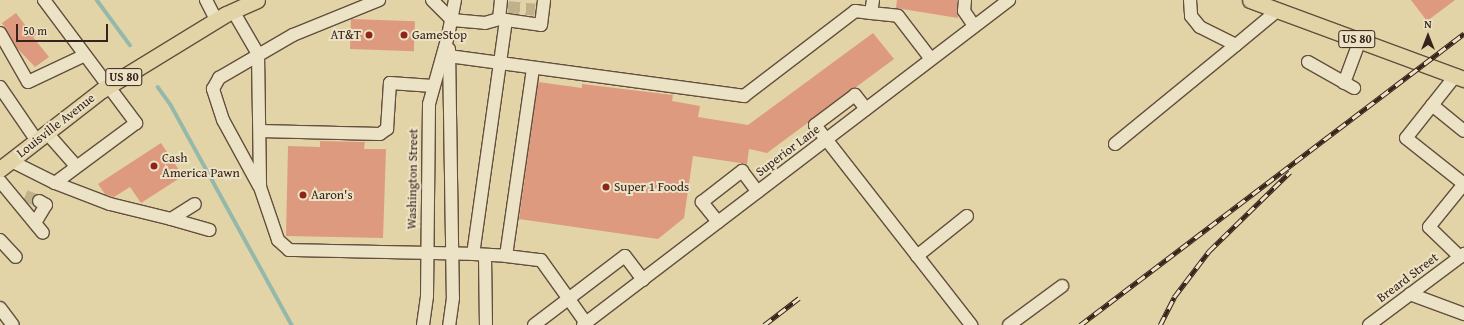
<!DOCTYPE html>
<html>
<head>
<meta charset="utf-8">
<style>
	body { margin:0 }
	#map { position:relative; width:1464px; height:325px; overflow:hidden; background:#e2d4a7; font-family:"Gentium Book Plus",serif }
	div>[style] { position:absolute }
	.stream>* { height:3.5px; margin:-1.75px; padding:0 1.75px; transform-origin:1.75px; border-radius:1.75px; background:#95b8ab }
	.building>* { inset:0; background:#de9a7f; transform-origin:0 0 }
	.minor-tunnel>* { height:12px; margin-top:-6px; transform-origin:0; background:repeating-linear-gradient(90deg,#c0b18b 0 12px,transparent 0 18px) }
	.roads { filter:drop-shadow(1px 0 #624f3e) drop-shadow(-1px 0 #624f3e) drop-shadow(0 1px #624f3e) drop-shadow(0 -1px #624f3e) }
	.minor>* { height:12px; margin:-6px; padding:0 6px; transform-origin:6px; border-radius:6px; background:#ece3c6 }
	.major>* { height:15px; margin:-7.5px; padding:0 7.5px; transform-origin:7.5px; border-radius:7.5px; background:#e2d4a7 }
	.rail>* { height:4.5px; margin-top:-2.25px; transform-origin:0; background:repeating-linear-gradient(90deg,#ece3c6 0 9px,#37231b 0 18px); box-sizing:border-box; border-block:1px solid #37231b }
	.dots>* { width:11px; height:11px; translate:-50% -50%; box-sizing:border-box; border:2px solid #ece3c6; border-radius:50% }
	span { translate:-50% -50%; white-space:nowrap; text-align:center; line-height:1.15; -webkit-text-stroke:4px #ece3c6; paint-order:stroke }
	.shield-label span { padding:1px 3px; background:#ece3c6; border:1px solid; border-radius:3px; -webkit-text-stroke-width:0 }
	.shield-label { font-size:12px; color:#37231b; font-weight:700 }
	.poi-label { font-size:13px; color:#37231b }
	.right { translate:-100% -50%; text-align:right }
	.left { translate:0 -50%; text-align:left }
	.street-label { font-size:13px; color:#37231b }
	.north { position:absolute; left:1408px; top:16px; width:40px; height:40px; -webkit-text-stroke:3px #ece3c6; paint-order:stroke; rotate:0deg; font-size:11px; font-weight:700; line-height:16px; text-align:center; color:#37231b }
	.north::after { content:''; display:block; margin:auto; width:14px; height:18px; background:#37231b; clip-path:polygon(50% 0,100% 100%,50% 72%,0 100%) }
	.scale { position:absolute; left:16px; top:24px; width:92px; height:18px; box-sizing:border-box; border:2px solid #37231b; border-top:0; padding-left:5px; font-size:12px; line-height:14px; white-space:nowrap; color:#37231b; -webkit-text-stroke:3px #ece3c6; paint-order:stroke }
</style>
</head>
<body>
<div id="map">
	<div class="stream">
		<i style="left:97px;top:0;width:56px;rotate:53.7deg"></i>
		<i style="left:158px;top:87px;width:22px;rotate:54deg"></i>
		<i style="left:171px;top:105px;width:251px;rotate:61.2deg"></i>
	</div>
	<div class="building">
		<i style="clip-path:polygon(897px 0,957px 0,958px 18px,896px 8px)"></i>
		<i style="clip-path:polygon(1411px 0,1455px 0,1427px 21px)"></i>
		<i style="clip-path:polygon(16px 13px,28px 29px,31px 27px,37px 34px,33px 37px,49px 57px,35px 67px,17px 48px,2px 23px)"></i>
		<i style="left:351px;top:19px;width:64px;height:30px;rotate:2deg"></i>
		<i style="clip-path:polygon(873px 33px,894px 59px,767px 153px,749px 149px,747px 164px,693px 156px,684px 218px,658px 239px,519px 219px,538px 82px,582px 88px,582px 84px,673px 95px,672px 101px,700px 106px,698px 117px,748px 125px)"></i>
		<i style="clip-path:polygon(320px 141px,365px 142px,364px 149px,386px 149px,383px 238px,286px 236px,288px 146px,320px 147px)"></i>
		<i style="clip-path:polygon(161px 143px,183px 176px,141px 203px,130px 187px,114px 197px,105px 194px,98px 184px)"></i>
	</div>
	<div class="minor-tunnel">
		<i style="left:508px;top:7px;width:27px;rotate:6deg"></i>
		<i style="left:25px;top:196px;width:15px;rotate:20deg"></i>
	</div>
	<div class="roads">
		<div class="minor">
			<i style="left:44px;top:0;width:154px;rotate:53.2deg"></i>
			<i style="left:136px;top:123px;width:101px;rotate:143.5deg"></i>
			<i style="left:206px;top:0;width:22px;rotate:63deg"></i>
			<i style="left:432px;top:0;width:28px;rotate:45deg"></i>
			<i style="left:452px;top:20px;width:33px;rotate:5deg"></i>
			<i style="left:485px;top:23px;width:15px;rotate:-16deg"></i>
			<i style="left:499px;top:19px;width:19px;rotate:-84deg"></i>
			<i style="left:873px;top:0;width:13px;rotate:99deg"></i>
			<i style="left:871px;top:13px;width:27px;rotate:6deg"></i>
			<i style="left:898px;top:16px;width:54px;rotate:52.5deg"></i>
			<i style="left:965px;top:0;width:11px;rotate:95deg"></i>
			<i style="left:964px;top:11px;width:18px;rotate:56deg"></i>
			<i style="left:1190px;top:0;width:16px;rotate:86deg"></i>
			<i style="left:1191px;top:16px;width:14px;rotate:51deg"></i>
			<i style="left:1200px;top:27px;width:40px;rotate:26.6deg"></i>
			<i style="left:1236px;top:45px;width:55px;rotate:-39.8deg"></i>
			<i style="left:233px;top:11px;width:50px;rotate:59.8deg"></i>
			<i style="left:258px;top:54px;width:133px;rotate:89.1deg"></i>
			<i style="left:260px;top:187px;width:56px;rotate:71.2deg"></i>
			<i style="left:278px;top:240px;width:15px;rotate:42deg"></i>
			<i style="left:289px;top:250px;width:184px;rotate:1.2deg"></i>
			<i style="left:499px;top:19px;width:42px;rotate:8.1deg"></i>
			<i style="left:541px;top:25px;width:25px;rotate:-83deg"></i>
			<i style="left:506px;top:20px;width:236px;rotate:98deg"></i>
			<i style="left:473px;top:254px;width:33px;rotate:3deg"></i>
			<i style="left:506px;top:256px;width:190px;rotate:-81.8deg"></i>
			<i style="left:0;top:33px;width:56px;rotate:60.3deg"></i>
			<i style="left:28px;top:82px;width:63px;rotate:-25.3deg"></i>
			<i style="left:449px;top:49px;width:249px;rotate:89.1deg"></i>
			<i style="left:453px;top:298px;width:27px;rotate:98deg"></i>
			<i style="left:449px;top:56px;width:298px;rotate:7.7deg"></i>
			<i style="left:744px;top:96px;width:140px;rotate:-37.4deg"></i>
			<i style="left:855px;top:11px;width:16px;rotate:7deg"></i>
			<i style="left:1308px;top:62px;width:53px;rotate:29.5deg"></i>
			<i style="left:1456px;top:75px;width:80px;rotate:128.4deg"></i>
			<i style="left:1406px;top:138px;width:74px;rotate:38.4deg"></i>
			<i style="left:1344px;top:83px;width:46px;rotate:-69.6deg"></i>
			<i style="left:0;top:87px;width:65px;rotate:55.6deg"></i>
			<i style="left:1432px;top:105px;width:41px;rotate:39.1deg"></i>
			<i style="left:866px;top:109px;width:18px;rotate:-128deg"></i>
			<i style="left:855px;top:95px;width:50px;rotate:143.1deg"></i>
			<i style="left:815px;top:125px;width:254px;rotate:52deg"></i>
			<i style="left:260px;top:131px;width:120px;rotate:1.4deg"></i>
			<i style="left:380px;top:134px;width:9px;rotate:-36deg"></i>
			<i style="left:387px;top:129px;width:46px;rotate:-86.3deg"></i>
			<i style="left:390px;top:83px;width:43px;rotate:4deg"></i>
			<i style="left:47px;top:133px;width:44px;rotate:48.7deg"></i>
			<i style="left:1115px;top:144px;width:156px;rotate:-39.3deg"></i>
			<i style="left:11px;top:161px;width:49px;rotate:26.6deg"></i>
			<i style="left:55px;top:183px;width:59px;rotate:20.9deg"></i>
			<i style="left:110px;top:204px;width:63px;rotate:13.8deg"></i>
			<i style="left:171px;top:219px;width:28px;rotate:-32deg"></i>
			<i style="left:0;top:181px;width:67px;rotate:50.4deg"></i>
			<i style="left:259px;top:186px;width:75px;rotate:-118.6deg"></i>
			<i style="left:223px;top:120px;width:33px;rotate:-108deg"></i>
			<i style="left:213px;top:89px;width:13px;rotate:-61deg"></i>
			<i style="left:219px;top:78px;width:86px;rotate:-30.2deg"></i>
			<i style="left:293px;top:35px;width:93px;rotate:-22.1deg"></i>
			<i style="left:171px;top:219px;width:40px;rotate:16deg"></i>
			<i style="left:718px;top:222px;width:26px;rotate:-129deg"></i>
			<i style="left:702px;top:202px;width:51px;rotate:-37.8deg"></i>
			<i style="left:742px;top:171px;width:26px;rotate:53deg"></i>
			<i style="left:35px;top:223px;width:21px;rotate:-59deg"></i>
			<i style="left:46px;top:205px;width:8px;rotate:-150deg"></i>
			<i style="left:0;top:240px;width:23px;rotate:47deg"></i>
			<i style="left:485px;top:255px;width:70px;rotate:89.2deg"></i>
			<i style="left:506px;top:256px;width:35px;rotate:7deg"></i>
			<i style="left:541px;top:260px;width:77px;rotate:54.5deg"></i>
			<i style="left:917px;top:256px;width:64px;rotate:-38.7deg"></i>
			<i style="left:1460px;top:257px;width:43px;rotate:-135.9deg"></i>
			<i style="left:1429px;top:227px;width:55px;rotate:-50.9deg"></i>
			<i style="left:1410px;top:294px;width:58px;rotate:20.3deg"></i>
			<i style="left:0;top:308px;width:21px;rotate:53deg"></i>
			<i style="left:423px;top:325px;width:29px;rotate:-82deg"></i>
			<i style="left:427px;top:296px;width:192px;rotate:-89.4deg"></i>
			<i style="left:429px;top:104px;width:71px;rotate:-74.4deg"></i>
			<i style="left:448px;top:36px;width:37px;rotate:-79deg"></i>
			<i style="left:534px;top:325px;width:114px;rotate:-37.2deg"></i>
			<i style="left:625px;top:256px;width:30px;rotate:53deg"></i>
			<i style="left:583px;top:325px;width:536px;rotate:-37.34deg"></i>
			<i style="left:1009px;top:325px;width:66px;rotate:-36.3deg"></i>
			<i style="left:1369px;top:325px;width:119px;rotate:-36.8deg"></i>
		</div>
		<div class="major">
			<i style="left:1250px;top:0;width:228px;rotate:20.3deg"></i>
			<i style="left:0;top:169px;width:129px;rotate:-37.8deg"></i>
			<i style="left:102px;top:90px;width:145px;rotate:-31.5deg"></i>
			<i style="left:226px;top:14px;width:34px;rotate:-24deg"></i>
		</div>
	</div>
	<div class="rail">
		<i style="left:764px;top:325px;width:44px;rotate:-37.6deg"></i>
		<i style="left:1080px;top:325px;width:482px;rotate:-37.2deg"></i>
		<i style="left:1160px;top:325px;width:31px;rotate:-63deg"></i>
		<i style="left:1174px;top:297px;width:58px;rotate:-52.7deg"></i>
		<i style="left:1209px;top:251px;width:113px;rotate:-44.3deg"></i>
	</div>
	<div class="dots">
		<i style="left:369px;top:35px;background:#8f2418"></i>
		<i style="left:404px;top:35px;background:#8f2418"></i>
		<i style="left:154px;top:166px;background:#8f2418"></i>
		<i style="left:606px;top:187px;background:#8f2418"></i>
		<i style="left:303px;top:195px;background:#8f2418"></i>
	</div>
	<div class="shield-label">
		<span style="left:1357px;top:39px">US 80</span>
		<span style="left:124px;top:77px">US 80</span>
	</div>
	<div class="poi-label">
		<span class="right" style="left:361px;top:35px">AT&amp;T</span>
		<span class="left" style="left:412px;top:35px">GameStop</span>
		<span class="left" style="left:162px;top:166px">Cash<br>America Pawn</span>
		<span class="left" style="left:614px;top:187px">Super 1 Foods</span>
		<span class="left" style="left:311px;top:195px">Aaron's</span>
	</div>
	<div class="street-label">
		<span style="left:56px;top:126px;rotate:-38deg">Louisville Avenue</span>
		<span style="left:788px;top:151px;rotate:-37deg">Superior Lane</span>
		<span style="left:413px;top:179px;rotate:-89deg">Washington Street</span>
		<span style="left:1408px;top:278px;rotate:-37deg">Breard Street</span>
	</div>
	<div class="north">N</div>
	<div class="scale">50 m</div>
</div>
</body>
</html>
